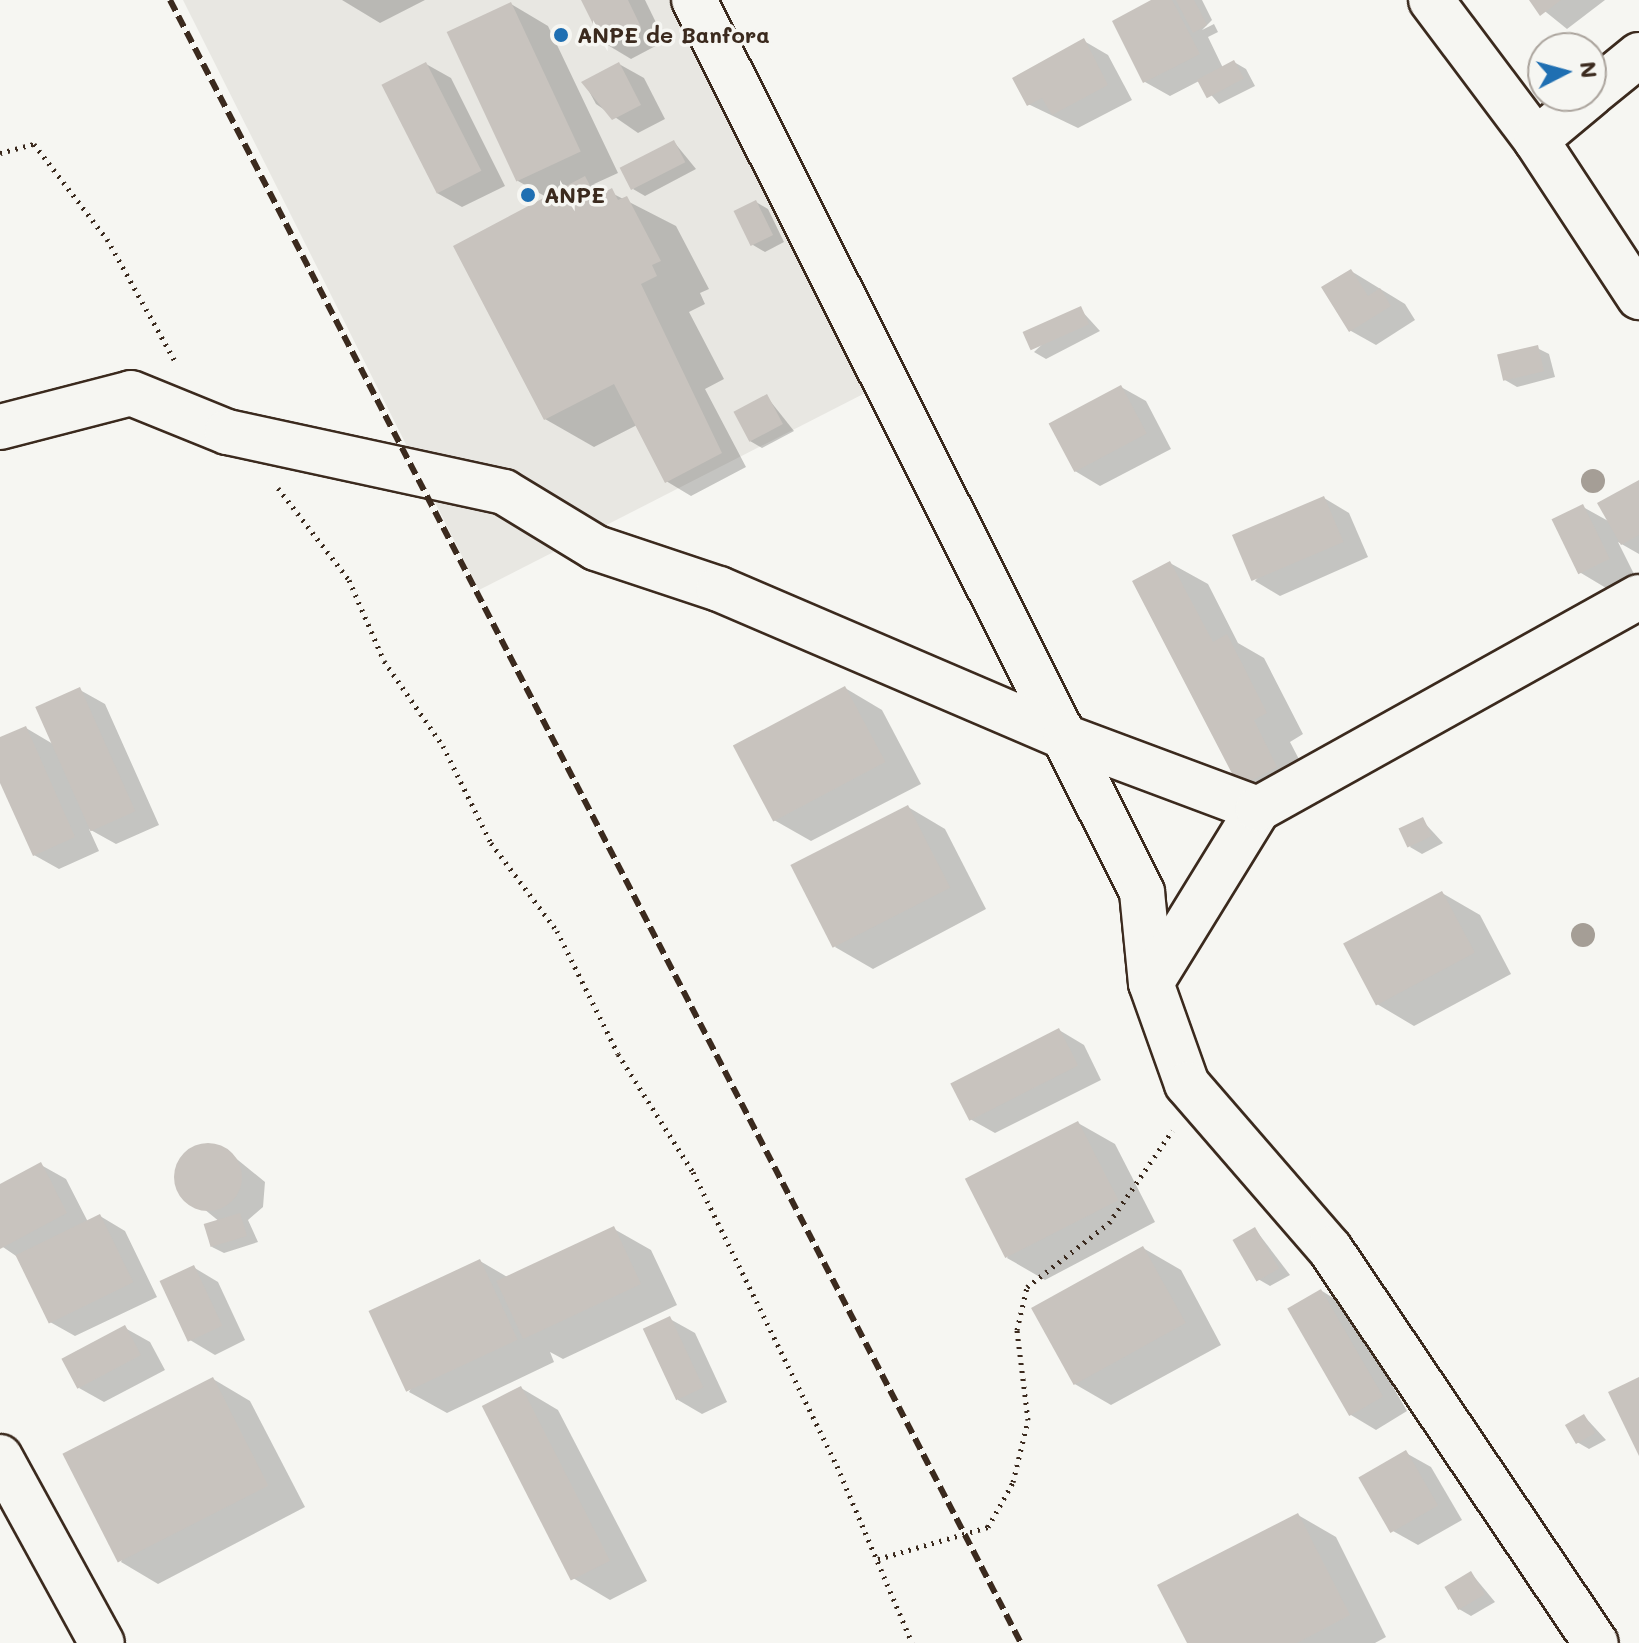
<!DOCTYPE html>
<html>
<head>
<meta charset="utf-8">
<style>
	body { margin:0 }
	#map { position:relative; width:1639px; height:1643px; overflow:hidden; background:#f6f6f2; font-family:Mali,sans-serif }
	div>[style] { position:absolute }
	.built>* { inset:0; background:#e8e7e2 }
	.shadow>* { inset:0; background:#0003 }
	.building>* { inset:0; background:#c8c3be; transform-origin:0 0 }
	.round { border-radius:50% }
	.path>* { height:5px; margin-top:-2.5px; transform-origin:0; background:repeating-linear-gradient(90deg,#3b2a1e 0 2px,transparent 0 8px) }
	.roads { filter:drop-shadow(2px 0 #3b2a1e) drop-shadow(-2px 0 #3b2a1e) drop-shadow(0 2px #3b2a1e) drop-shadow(0 -2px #3b2a1e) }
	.street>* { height:44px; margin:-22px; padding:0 22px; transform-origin:22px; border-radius:22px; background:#f6f6f2 }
	.rail>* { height:6px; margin-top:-3px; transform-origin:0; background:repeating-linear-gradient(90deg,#3b2a1e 0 12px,transparent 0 18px) }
	.trees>* { width:24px; height:24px; margin:-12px; border-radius:50%; background:#a59e96 }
	.dots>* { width:22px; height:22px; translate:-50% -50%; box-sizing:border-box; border:4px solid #f6f6f2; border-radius:50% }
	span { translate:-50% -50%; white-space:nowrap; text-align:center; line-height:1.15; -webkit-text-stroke:7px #f6f6f2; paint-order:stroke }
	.poi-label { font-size:22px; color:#3b2a1e; font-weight:700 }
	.left { translate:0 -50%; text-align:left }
	.north { position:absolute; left:1527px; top:32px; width:80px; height:80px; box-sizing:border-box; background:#f6f6f2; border:2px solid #aba49d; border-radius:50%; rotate:84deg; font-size:22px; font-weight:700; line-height:32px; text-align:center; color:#3b2a1e }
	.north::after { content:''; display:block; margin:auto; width:28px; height:36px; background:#1f6fb2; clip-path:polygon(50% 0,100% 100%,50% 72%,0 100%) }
</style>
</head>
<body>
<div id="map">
	<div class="built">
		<i style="clip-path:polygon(183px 0,678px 0,873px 389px,479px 590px)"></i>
	</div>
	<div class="shadow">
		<i style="clip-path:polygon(342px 0,425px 0,380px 23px)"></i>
		<i style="clip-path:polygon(584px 0,645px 0,665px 41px,631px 59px,606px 44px)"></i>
		<i style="clip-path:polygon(1155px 0,1202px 0,1212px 20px,1202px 30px,1214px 24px,1218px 32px,1208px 37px,1223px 68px,1234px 62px,1246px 69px,1255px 86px,1219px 104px,1199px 81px,1170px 96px,1145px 82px)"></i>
		<i style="clip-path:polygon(1531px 0,1605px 0,1567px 29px)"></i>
		<i style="clip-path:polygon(511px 4px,548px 26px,618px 173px,594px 184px,676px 226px,709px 289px,700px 293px,705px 304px,689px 312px,724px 379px,705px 389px,746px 467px,691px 496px,666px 481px,637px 425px,594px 447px,545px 419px,548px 198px,518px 181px)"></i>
		<i style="clip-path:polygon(1084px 41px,1108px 55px,1132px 100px,1078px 128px,1028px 104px)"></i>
		<i style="clip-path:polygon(426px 64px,451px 78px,505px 186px,462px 207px,437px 193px)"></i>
		<i style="clip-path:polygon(619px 64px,644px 78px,665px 119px,638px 133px,596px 104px,584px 82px)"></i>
		<i style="clip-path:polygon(674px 142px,696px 169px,645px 196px,633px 189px)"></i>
		<i style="clip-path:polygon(756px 202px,768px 209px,784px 242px,765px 252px,753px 245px)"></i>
		<i style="clip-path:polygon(1351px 271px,1405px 304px,1415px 320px,1376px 345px,1351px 331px)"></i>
		<i style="clip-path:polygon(1080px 309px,1100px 331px,1046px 359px,1034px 352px)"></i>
		<i style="clip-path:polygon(1537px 348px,1549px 354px,1555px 377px,1517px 387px,1505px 380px)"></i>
		<i style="clip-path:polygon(1121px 387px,1146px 401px,1171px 449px,1100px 486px,1075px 471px)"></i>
		<i style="clip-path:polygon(767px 397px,794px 431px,762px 448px,750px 441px)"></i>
		<i style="clip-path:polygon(1639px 482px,1639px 554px,1618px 542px,1634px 574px,1606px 588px,1581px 573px,1583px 507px,1610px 522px)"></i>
		<i style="clip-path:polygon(1324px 498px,1349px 513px,1368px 557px,1280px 596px,1255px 581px)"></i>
		<i style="clip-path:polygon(1170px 563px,1208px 584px,1238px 643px,1264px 658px,1303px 734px,1290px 742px,1314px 788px,1240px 785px)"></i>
		<i style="clip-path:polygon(845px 688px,882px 710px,921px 784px,811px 841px,774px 820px)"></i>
		<i style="clip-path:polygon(80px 690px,105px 704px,159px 825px,116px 844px,89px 829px,99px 851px,59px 869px,34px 855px,0 778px,0 740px,26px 728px,53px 744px)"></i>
		<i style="clip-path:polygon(908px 807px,945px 829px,986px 909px,873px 969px,835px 947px)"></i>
		<i style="clip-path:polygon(1422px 820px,1443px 843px,1422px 854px,1410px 847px)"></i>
		<i style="clip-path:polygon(1442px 893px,1480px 915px,1511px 974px,1414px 1026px,1377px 1004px)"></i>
		<i style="clip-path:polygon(1059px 1030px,1084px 1045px,1101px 1080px,995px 1133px,970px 1119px)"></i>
		<i style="clip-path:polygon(1078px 1123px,1115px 1144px,1155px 1222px,1045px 1280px,1007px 1258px)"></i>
		<i style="clip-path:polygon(198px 1145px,222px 1147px,265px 1182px,263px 1207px,248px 1220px,258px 1242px,224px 1253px,212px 1247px,220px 1222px,177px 1187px,178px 1162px)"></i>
		<i style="clip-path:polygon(41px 1165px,66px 1179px,88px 1222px,100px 1216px,125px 1231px,157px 1297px,75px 1336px,50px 1322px,19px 1258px,0 1245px,0 1186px)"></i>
		<i style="clip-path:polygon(614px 1229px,651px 1250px,677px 1305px,563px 1359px,550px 1352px,554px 1362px,447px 1413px,409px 1392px,480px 1261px,509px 1278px)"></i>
		<i style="clip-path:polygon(1255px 1229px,1290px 1275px,1270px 1286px,1258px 1279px)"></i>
		<i style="clip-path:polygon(1143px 1248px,1181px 1270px,1221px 1345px,1111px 1405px,1073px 1383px)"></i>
		<i style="clip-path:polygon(193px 1267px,218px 1282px,245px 1340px,215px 1355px,190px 1340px)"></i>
		<i style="clip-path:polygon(1322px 1291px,1346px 1306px,1407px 1411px,1376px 1430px,1351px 1415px)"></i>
		<i style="clip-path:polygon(670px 1319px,695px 1333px,727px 1402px,702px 1414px,678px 1400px)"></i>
		<i style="clip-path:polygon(125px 1328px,150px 1342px,165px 1370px,104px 1402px,79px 1388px)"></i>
		<i style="clip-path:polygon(213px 1379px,250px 1401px,305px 1507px,158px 1584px,121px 1562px)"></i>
		<i style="clip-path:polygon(521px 1388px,558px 1410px,647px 1581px,610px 1600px,573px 1578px)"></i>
		<i style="clip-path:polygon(1584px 1416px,1606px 1440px,1589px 1449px,1577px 1442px)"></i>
		<i style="clip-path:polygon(1406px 1453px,1431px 1467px,1462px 1520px,1418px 1545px,1393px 1531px)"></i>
		<i style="clip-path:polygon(1298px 1515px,1336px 1537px,1386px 1637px,1375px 1643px,1189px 1643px)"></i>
		<i style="clip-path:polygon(1471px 1573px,1495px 1602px,1471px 1616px,1459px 1609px)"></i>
	</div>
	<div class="building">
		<i style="clip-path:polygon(581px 0,628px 0,641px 27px,604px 46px)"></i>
		<i style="clip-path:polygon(1151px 0,1172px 0,1200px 54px,1143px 83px,1112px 21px)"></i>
		<i style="clip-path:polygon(1176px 0,1194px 0,1207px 25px,1193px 33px)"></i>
		<i style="clip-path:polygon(1529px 0,1561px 0,1540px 16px)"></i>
		<i style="left:511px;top:2px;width:165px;height:71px;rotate:65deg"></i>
		<i style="clip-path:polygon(1084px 38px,1108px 85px,1052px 115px,1042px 98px,1027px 106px,1012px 78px)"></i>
		<i style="left:1234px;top:60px;width:21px;height:42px;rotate:62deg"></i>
		<i style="left:426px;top:62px;width:122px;height:50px;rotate:63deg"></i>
		<i style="clip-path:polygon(619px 62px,641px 105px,612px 120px,581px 82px)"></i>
		<i style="left:674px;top:140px;width:25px;height:61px;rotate:63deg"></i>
		<i style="clip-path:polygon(585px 176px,596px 197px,612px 188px,618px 200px,627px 196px,661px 261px,652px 265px,657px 276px,641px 284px,722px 453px,665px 483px,614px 384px,544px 420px,453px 246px)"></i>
		<i style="left:756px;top:200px;width:39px;height:25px;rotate:64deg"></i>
		<i style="clip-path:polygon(1351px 269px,1368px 296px,1380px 288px,1391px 306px,1349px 332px,1321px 287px)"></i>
		<i style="left:1081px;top:306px;width:20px;height:64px;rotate:66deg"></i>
		<i style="left:1538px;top:345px;width:27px;height:42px;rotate:77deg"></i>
		<i style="left:1121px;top:385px;width:55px;height:82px;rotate:62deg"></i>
		<i style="left:767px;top:394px;width:34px;height:38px;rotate:62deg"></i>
		<i style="clip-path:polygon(1639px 480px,1639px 535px,1621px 545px,1597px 503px)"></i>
		<i style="left:1324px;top:496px;width:50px;height:100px;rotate:67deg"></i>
		<i style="left:1583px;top:504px;width:61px;height:35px;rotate:64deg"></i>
		<i style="clip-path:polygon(1170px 561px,1213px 642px,1227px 634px,1267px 713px,1254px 720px,1277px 767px,1239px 787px,1132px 581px)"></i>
		<i style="left:845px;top:686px;width:86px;height:127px;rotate:62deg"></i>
		<i style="left:80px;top:687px;width:136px;height:49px;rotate:66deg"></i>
		<i style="clip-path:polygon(26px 726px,75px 837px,33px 856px,0 783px,0 737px)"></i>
		<i style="left:908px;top:805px;width:93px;height:132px;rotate:63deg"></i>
		<i style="left:1423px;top:817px;width:21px;height:27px;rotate:65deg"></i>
		<i style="left:1442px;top:891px;width:70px;height:112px;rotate:62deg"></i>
		<i style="left:1059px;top:1028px;width:42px;height:122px;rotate:63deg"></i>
		<i style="left:1078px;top:1121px;width:89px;height:127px;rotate:63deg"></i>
		<i class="round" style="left:174px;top:1143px;width:68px;height:68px"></i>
		<i style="clip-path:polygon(41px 1162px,67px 1213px,0 1249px,0 1184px)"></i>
		<i style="left:240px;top:1213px;width:24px;height:38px;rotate:73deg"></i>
		<i style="left:100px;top:1214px;width:76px;height:94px;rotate:64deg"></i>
		<i style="left:614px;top:1226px;width:64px;height:130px;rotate:65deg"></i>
		<i style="left:1255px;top:1227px;width:48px;height:26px;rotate:60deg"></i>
		<i style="left:1143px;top:1246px;width:88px;height:128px;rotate:61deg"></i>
		<i style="left:480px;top:1259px;width:89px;height:123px;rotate:65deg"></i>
		<i style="left:194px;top:1265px;width:67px;height:38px;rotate:65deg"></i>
		<i style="left:1321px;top:1289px;width:124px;height:39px;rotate:60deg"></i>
		<i style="left:670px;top:1316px;width:79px;height:30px;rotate:65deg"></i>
		<i style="left:125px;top:1325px;width:34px;height:72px;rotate:62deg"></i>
		<i style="left:213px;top:1377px;width:122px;height:169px;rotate:63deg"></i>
		<i style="clip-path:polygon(1639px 1377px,1639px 1456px,1608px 1392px)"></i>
		<i style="left:521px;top:1386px;width:196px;height:44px;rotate:63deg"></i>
		<i style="left:1584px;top:1414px;width:22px;height:22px;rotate:60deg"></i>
		<i style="left:1406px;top:1450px;width:64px;height:55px;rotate:60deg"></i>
		<i style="clip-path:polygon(1298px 1513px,1350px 1615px,1297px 1643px,1187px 1643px,1157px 1585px)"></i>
		<i style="left:1471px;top:1571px;width:27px;height:31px;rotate:59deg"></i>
	</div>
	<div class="path">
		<i style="left:0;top:153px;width:35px;rotate:-15deg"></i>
		<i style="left:34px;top:144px;width:120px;rotate:52.5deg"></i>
		<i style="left:107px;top:239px;width:142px;rotate:60.9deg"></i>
		<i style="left:278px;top:488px;width:116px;rotate:52.3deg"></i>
		<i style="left:349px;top:580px;width:88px;rotate:66.6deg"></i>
		<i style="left:384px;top:661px;width:103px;rotate:55.2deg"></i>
		<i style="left:443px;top:746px;width:108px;rotate:63.7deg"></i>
		<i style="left:491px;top:843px;width:110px;rotate:53.1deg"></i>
		<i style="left:557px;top:931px;width:137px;rotate:63.6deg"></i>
		<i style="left:618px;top:1054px;width:140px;rotate:57.6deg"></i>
		<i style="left:693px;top:1172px;width:327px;rotate:63.9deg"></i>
		<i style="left:837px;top:1466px;width:192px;rotate:67deg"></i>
		<i style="left:878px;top:1559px;width:115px;rotate:-16.2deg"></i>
		<i style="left:988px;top:1527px;width:51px;rotate:-60.9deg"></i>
		<i style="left:1013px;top:1482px;width:64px;rotate:-76.4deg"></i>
		<i style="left:1028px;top:1420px;width:91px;rotate:-97deg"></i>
		<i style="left:1017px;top:1330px;width:44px;rotate:-76.9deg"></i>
		<i style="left:1027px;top:1287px;width:104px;rotate:-38deg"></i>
		<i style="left:1109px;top:1223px;width:112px;rotate:-55.6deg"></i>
	</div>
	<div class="roads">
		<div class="street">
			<i style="left:694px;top:0;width:998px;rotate:63.33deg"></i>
			<i style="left:1142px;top:892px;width:91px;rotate:84.4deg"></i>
			<i style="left:1151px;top:983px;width:107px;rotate:70.4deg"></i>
			<i style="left:1187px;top:1084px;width:218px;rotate:49.1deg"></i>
			<i style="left:1330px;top:1249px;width:475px;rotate:56deg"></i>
			<i style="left:1431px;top:0;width:175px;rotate:53.1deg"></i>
			<i style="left:1536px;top:140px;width:188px;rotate:56.7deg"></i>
			<i style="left:1591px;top:94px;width:62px;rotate:-39.1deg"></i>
			<i style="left:1536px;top:140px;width:69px;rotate:-39.7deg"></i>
			<i style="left:0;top:427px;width:135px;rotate:-14.5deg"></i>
			<i style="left:131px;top:393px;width:104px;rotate:22.1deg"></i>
			<i style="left:227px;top:432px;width:283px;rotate:12.2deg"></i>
			<i style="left:504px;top:492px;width:108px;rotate:31.3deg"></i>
			<i style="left:596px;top:548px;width:130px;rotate:18.4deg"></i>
			<i style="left:719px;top:589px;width:376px;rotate:23.2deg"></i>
			<i style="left:1065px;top:737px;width:206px;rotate:20.5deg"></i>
			<i style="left:1151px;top:983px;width:204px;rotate:-58.4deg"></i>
			<i style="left:1258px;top:809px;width:436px;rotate:-29.1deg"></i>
			<i style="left:0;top:1457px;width:212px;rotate:61.3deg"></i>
		</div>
	</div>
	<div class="rail">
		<i style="left:170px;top:0;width:1850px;rotate:62.62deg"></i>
	</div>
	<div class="trees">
		<i style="left:1593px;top:481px"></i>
		<i style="left:1583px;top:935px"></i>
	</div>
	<div class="dots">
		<i style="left:561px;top:35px;background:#1f6fb2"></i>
		<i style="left:528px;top:195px;background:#1f6fb2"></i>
	</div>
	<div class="poi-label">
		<span class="left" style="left:577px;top:35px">ANPE de Banfora</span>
		<span class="left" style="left:544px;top:195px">ANPE</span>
	</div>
	<div class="north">N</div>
</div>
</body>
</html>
